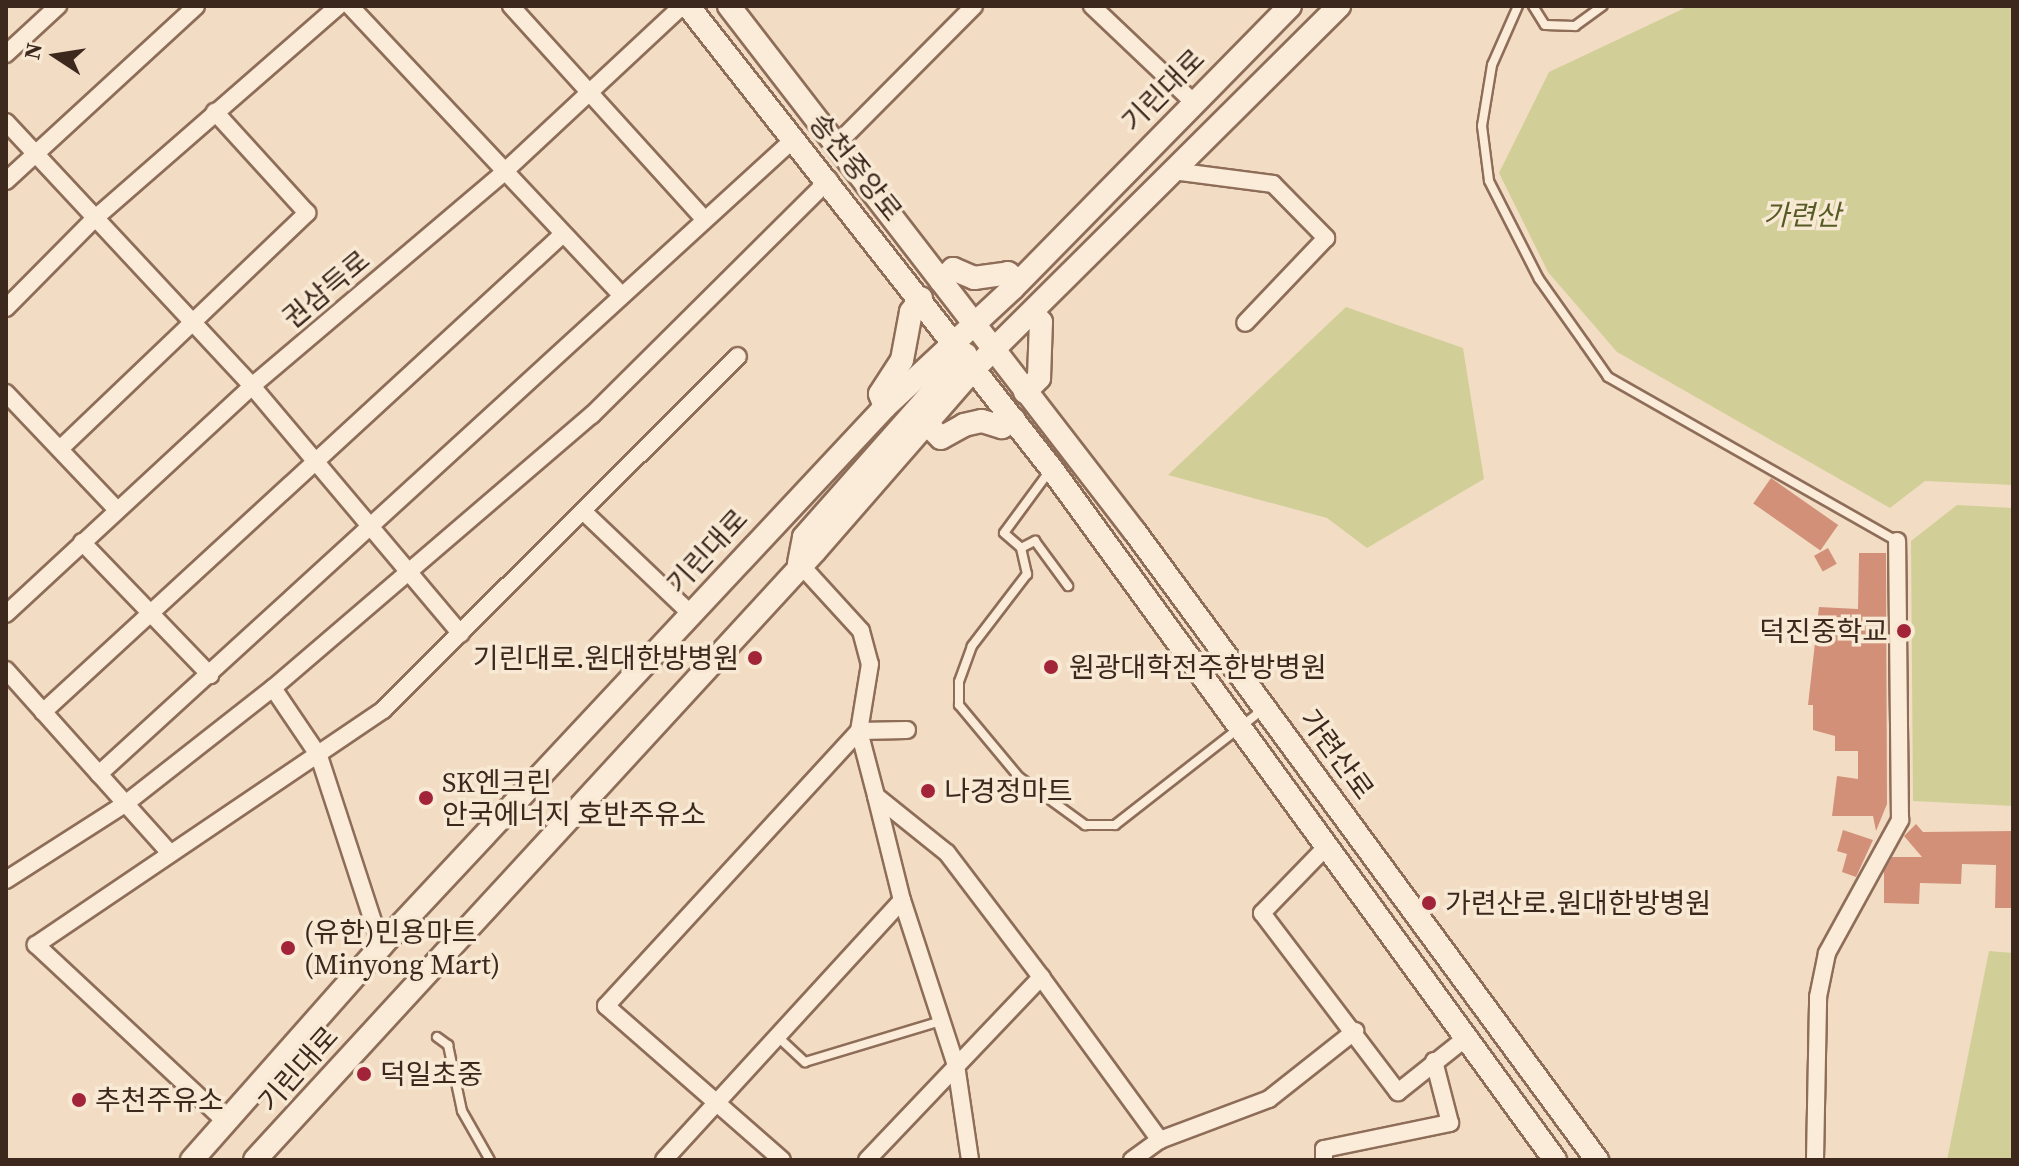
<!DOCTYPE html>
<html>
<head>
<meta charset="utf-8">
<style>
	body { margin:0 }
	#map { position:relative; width:2019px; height:1166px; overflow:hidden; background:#f2ddc4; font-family:"Source Serif 4","Noto Sans KR",serif }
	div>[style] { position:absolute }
	.green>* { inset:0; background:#d1cf97 }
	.building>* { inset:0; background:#d29078; transform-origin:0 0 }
	.roads { filter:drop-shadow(2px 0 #8e6d59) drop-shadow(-2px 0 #8e6d59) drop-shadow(0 2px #8e6d59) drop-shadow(0 -2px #8e6d59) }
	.lane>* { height:8px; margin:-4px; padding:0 4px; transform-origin:4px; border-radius:4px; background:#fbecd9 }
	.street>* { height:16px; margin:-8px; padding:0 8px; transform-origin:8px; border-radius:8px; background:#fbecd9 }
	.secondary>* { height:22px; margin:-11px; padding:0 11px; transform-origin:11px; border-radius:11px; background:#fbecd9 }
	.dots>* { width:22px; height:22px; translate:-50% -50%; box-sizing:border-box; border:4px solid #f8e9d5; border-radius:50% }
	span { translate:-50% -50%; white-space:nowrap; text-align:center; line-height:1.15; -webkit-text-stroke:7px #f8e9d5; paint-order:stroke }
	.street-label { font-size:28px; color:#3d281e }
	.park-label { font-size:28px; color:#555b23; font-style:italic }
	.poi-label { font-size:28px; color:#3d281e }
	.right { translate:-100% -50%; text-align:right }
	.left { translate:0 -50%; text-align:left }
	.frame { position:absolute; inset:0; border:8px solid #3d281e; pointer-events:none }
	.north { position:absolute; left:16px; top:16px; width:80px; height:80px; -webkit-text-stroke:6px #f8e9d5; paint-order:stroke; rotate:282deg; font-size:22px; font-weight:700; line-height:32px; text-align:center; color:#3d281e }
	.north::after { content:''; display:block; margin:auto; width:28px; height:36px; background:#3d281e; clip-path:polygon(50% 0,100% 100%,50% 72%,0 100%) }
</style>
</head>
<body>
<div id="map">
	<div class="green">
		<i style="clip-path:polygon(1689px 6px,2013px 6px,2013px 485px,1925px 481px,1890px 508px,1617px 352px,1548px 272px,1499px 173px,1549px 72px)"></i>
		<i style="clip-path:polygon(1346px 307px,1463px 348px,1484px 479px,1367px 548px,1327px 518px,1168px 475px)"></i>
		<i style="clip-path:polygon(1957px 505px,2013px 508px,2013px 806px,1913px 801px,1911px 541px)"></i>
		<i style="clip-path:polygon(1989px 951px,2013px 953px,2013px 1160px,1947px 1160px)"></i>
	</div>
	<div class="building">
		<i style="left:1771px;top:478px;width:82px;height:31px;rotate:35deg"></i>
		<i style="left:1828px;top:548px;width:18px;height:16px;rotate:61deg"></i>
		<i style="clip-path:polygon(1859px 553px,1886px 553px,1887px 804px,1876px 831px,1873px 816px,1832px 816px,1837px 776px,1858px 779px,1858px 751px,1835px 751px,1835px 736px,1813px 730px,1813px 705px,1808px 705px,1819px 607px,1858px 609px)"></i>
		<i style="clip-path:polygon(1916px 824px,1923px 832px,2013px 831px,2013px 908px,1995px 908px,1996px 865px,1962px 864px,1961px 884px,1920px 883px,1919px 904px,1884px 903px,1884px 871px,1892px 857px,1922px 857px,1904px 836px)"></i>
		<i style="clip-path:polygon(1843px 830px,1873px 840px,1856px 877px,1842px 872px,1847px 854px,1837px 851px)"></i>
	</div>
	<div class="roads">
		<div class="lane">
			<i style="left:1518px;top:6px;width:64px;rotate:113.8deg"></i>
			<i style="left:1492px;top:65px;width:62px;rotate:99.3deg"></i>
			<i style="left:1482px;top:126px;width:55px;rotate:82.7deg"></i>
			<i style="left:1489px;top:181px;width:110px;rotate:63deg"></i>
			<i style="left:1539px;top:279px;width:80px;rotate:54.7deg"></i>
			<i style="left:1585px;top:344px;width:40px;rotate:55.1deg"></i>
			<i style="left:1608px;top:377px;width:332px;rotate:29.6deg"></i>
			<i style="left:1533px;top:6px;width:22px;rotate:58deg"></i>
			<i style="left:1545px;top:25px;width:30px;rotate:2deg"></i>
			<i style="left:1575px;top:26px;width:34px;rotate:-36deg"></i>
			<i style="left:1051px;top:469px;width:79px;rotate:126.3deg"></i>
			<i style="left:1004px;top:533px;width:23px;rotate:41deg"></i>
			<i style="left:1021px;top:548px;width:16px;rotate:-27deg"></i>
			<i style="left:1035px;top:541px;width:56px;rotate:53.7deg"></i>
			<i style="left:1021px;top:548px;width:27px;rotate:77deg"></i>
			<i style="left:1027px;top:574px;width:91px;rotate:127.4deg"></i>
			<i style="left:972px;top:646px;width:38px;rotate:110deg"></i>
			<i style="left:959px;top:682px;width:23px;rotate:90deg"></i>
			<i style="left:959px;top:705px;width:94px;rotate:50.2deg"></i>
			<i style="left:1019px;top:777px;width:82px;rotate:36deg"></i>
			<i style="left:1085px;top:825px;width:30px"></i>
			<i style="left:1115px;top:825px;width:187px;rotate:-38deg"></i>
			<i style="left:437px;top:1037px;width:14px;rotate:36deg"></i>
			<i style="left:448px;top:1045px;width:67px;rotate:78deg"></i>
			<i style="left:462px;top:1111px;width:56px;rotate:60.3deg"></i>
			<i style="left:778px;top:1037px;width:37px;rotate:43deg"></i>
			<i style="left:805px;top:1062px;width:142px;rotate:-16.8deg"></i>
		</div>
		<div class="street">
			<i style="left:350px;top:6px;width:396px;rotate:46.8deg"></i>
			<i style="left:511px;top:6px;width:286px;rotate:47.8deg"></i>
			<i style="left:1092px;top:6px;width:139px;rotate:43.5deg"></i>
			<i style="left:6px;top:54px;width:71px;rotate:-42.7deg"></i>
			<i style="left:6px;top:122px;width:361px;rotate:47deg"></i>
			<i style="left:252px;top:386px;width:324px;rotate:49.9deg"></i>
			<i style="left:840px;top:141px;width:190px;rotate:-45.2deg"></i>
			<i style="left:1173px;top:171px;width:101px;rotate:7.4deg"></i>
			<i style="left:1273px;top:184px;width:76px;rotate:45.5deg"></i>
			<i style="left:1326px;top:238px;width:117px;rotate:133.6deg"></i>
			<i style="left:6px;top:181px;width:258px;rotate:-42.6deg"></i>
			<i style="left:6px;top:308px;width:124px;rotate:-45.3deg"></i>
			<i style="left:93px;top:220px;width:325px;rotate:-41.1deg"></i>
			<i style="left:6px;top:393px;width:160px;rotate:46.5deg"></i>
			<i style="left:60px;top:449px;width:342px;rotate:-43.7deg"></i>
			<i style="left:307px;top:213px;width:137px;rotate:-132.3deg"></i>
			<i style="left:584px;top:512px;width:146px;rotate:43.6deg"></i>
			<i style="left:82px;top:542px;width:185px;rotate:46.1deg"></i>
			<i style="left:799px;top:563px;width:92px;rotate:47.6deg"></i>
			<i style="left:861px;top:631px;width:34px;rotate:75deg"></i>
			<i style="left:870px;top:664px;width:68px;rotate:99.3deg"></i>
			<i style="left:859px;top:731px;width:67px;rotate:75.3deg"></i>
			<i style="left:876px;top:796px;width:91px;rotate:38.8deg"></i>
			<i style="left:947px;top:853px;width:156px;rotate:52.8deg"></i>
			<i style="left:6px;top:614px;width:335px;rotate:-42.8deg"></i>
			<i style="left:252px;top:386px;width:329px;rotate:-40.3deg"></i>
			<i style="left:503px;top:173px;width:245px;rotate:-43deg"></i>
			<i style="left:6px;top:670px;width:140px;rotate:48.2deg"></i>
			<i style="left:99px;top:774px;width:943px;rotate:-42.42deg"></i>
			<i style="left:273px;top:688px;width:82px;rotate:55.9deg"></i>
			<i style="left:319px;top:756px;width:200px;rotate:71.9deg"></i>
			<i style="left:43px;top:712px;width:706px;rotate:-42.59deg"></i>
			<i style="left:99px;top:774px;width:106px;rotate:48.1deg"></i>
			<i style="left:876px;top:796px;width:107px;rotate:76deg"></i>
			<i style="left:1328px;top:845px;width:95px;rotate:134.1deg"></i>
			<i style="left:1262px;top:913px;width:225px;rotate:52.8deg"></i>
			<i style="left:1398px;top:1092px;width:87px;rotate:-38.5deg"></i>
			<i style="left:6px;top:880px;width:141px;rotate:-32.6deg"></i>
			<i style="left:125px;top:804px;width:188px;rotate:-38.1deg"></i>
			<i style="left:273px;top:688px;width:420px;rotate:-40.6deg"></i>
			<i style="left:592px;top:415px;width:334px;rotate:-44.8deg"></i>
			<i style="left:226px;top:1122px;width:260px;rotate:-137deg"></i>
			<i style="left:36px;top:945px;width:419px;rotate:-34.1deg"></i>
			<i style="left:383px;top:710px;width:501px;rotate:-44.92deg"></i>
			<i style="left:664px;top:1160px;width:352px;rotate:-47.5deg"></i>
			<i style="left:902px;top:900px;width:174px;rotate:71.9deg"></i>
			<i style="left:956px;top:1065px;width:96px;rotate:81.6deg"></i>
			<i style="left:782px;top:1160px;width:234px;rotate:-138.8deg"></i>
			<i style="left:606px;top:1006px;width:374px;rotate:-47.4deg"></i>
			<i style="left:859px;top:731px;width:48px;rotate:-1.2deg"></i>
			<i style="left:867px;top:1160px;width:253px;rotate:-46.4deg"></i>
			<i style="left:1041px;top:977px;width:202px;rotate:53.9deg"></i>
			<i style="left:1132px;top:1160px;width:34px;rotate:-36deg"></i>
			<i style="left:1160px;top:1140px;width:116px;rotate:-20.6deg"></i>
			<i style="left:1269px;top:1099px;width:110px;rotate:-38.3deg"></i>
			<i style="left:1324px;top:1160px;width:11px;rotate:-90deg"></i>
			<i style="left:1324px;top:1149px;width:129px;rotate:-11.7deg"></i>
			<i style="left:1450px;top:1123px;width:64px;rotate:-104.5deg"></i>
			<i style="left:1815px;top:1160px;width:163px;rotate:-88.9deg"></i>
			<i style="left:1818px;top:997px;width:45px;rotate:-78.4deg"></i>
			<i style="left:1827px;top:953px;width:152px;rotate:-61.2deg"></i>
			<i style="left:1900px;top:820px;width:279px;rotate:-90.6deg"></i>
		</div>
		<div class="secondary">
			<i style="left:688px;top:6px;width:588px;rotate:51.84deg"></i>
			<i style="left:1051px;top:468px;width:856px;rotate:53.93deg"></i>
			<i style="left:729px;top:6px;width:664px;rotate:52.34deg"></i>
			<i style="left:1135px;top:532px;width:780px;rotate:53.66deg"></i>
			<i style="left:941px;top:281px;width:17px;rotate:-45deg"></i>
			<i style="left:953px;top:269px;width:23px;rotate:23deg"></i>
			<i style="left:974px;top:278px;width:34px;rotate:-8deg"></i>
			<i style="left:1008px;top:273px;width:13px;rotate:42deg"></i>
			<i style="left:1025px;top:392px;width:20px;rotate:-45deg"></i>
			<i style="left:1039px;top:378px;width:56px;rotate:-88deg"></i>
			<i style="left:1041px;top:322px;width:12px;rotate:-132deg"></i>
			<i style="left:885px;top:407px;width:14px;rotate:-111deg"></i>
			<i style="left:880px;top:394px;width:40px;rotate:-57.1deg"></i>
			<i style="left:902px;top:360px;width:49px;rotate:-79.4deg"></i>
			<i style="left:911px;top:312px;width:17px;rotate:-54deg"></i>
			<i style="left:928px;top:425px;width:18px;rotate:45deg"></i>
			<i style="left:941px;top:438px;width:26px;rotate:-29deg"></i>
			<i style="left:964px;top:425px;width:18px;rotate:-13deg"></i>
			<i style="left:982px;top:421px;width:21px;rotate:17deg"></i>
			<i style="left:1002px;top:427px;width:14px;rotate:-30deg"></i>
			<i style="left:799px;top:563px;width:26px;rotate:-79deg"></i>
			<i style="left:804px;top:537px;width:244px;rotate:-48.5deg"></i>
			<i style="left:192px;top:1160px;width:286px;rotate:-48.5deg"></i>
			<i style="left:381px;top:946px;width:738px;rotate:-46.92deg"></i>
			<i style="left:885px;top:407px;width:175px;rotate:-42.9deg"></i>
			<i style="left:1013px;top:288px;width:395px;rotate:-45.5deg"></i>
			<i style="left:255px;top:1160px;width:827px;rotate:-47.4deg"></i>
			<i style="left:815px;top:551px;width:242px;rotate:-48.9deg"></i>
			<i style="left:974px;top:369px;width:515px;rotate:-44.84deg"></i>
		</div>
	</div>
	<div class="dots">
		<i style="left:1904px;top:631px;background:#a22438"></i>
		<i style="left:755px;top:658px;background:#a22438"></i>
		<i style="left:1051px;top:667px;background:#a22438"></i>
		<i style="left:928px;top:791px;background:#a22438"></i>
		<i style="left:426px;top:798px;background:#a22438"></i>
		<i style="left:1429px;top:903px;background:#a22438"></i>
		<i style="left:288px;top:948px;background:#a22438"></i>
		<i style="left:364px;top:1074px;background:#a22438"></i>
		<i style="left:79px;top:1100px;background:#a22438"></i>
	</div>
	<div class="street-label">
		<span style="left:1163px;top:90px;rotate:-45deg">기린대로</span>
		<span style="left:856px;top:167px;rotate:51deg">송천중앙로</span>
		<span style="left:326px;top:289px;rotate:-40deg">권삼득로</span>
		<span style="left:707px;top:551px;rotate:-47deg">기린대로</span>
		<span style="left:1337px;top:754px;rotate:54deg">가련산로</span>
		<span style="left:298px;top:1069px;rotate:-48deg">기린대로</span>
	</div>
	<div class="park-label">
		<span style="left:1802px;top:215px">가련산</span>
	</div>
	<div class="poi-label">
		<span class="right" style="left:1888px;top:631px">덕진중학교</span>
		<span class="right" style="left:739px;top:658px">기린대로.원대한방병원</span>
		<span class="left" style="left:1069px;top:667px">원광대학전주한방병원</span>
		<span class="left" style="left:442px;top:798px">SK엔크린<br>안국에너지 호반주유소</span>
		<span class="left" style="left:944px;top:791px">나경정마트</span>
		<span class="left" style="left:1445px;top:903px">가련산로.원대한방병원</span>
		<span class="left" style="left:304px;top:948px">(유한)민용마트<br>(Minyong Mart)</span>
		<span class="left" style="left:380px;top:1074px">덕일초중</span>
		<span class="left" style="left:95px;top:1100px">추천주유소</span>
	</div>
	<div class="frame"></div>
	<div class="north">N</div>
</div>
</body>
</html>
